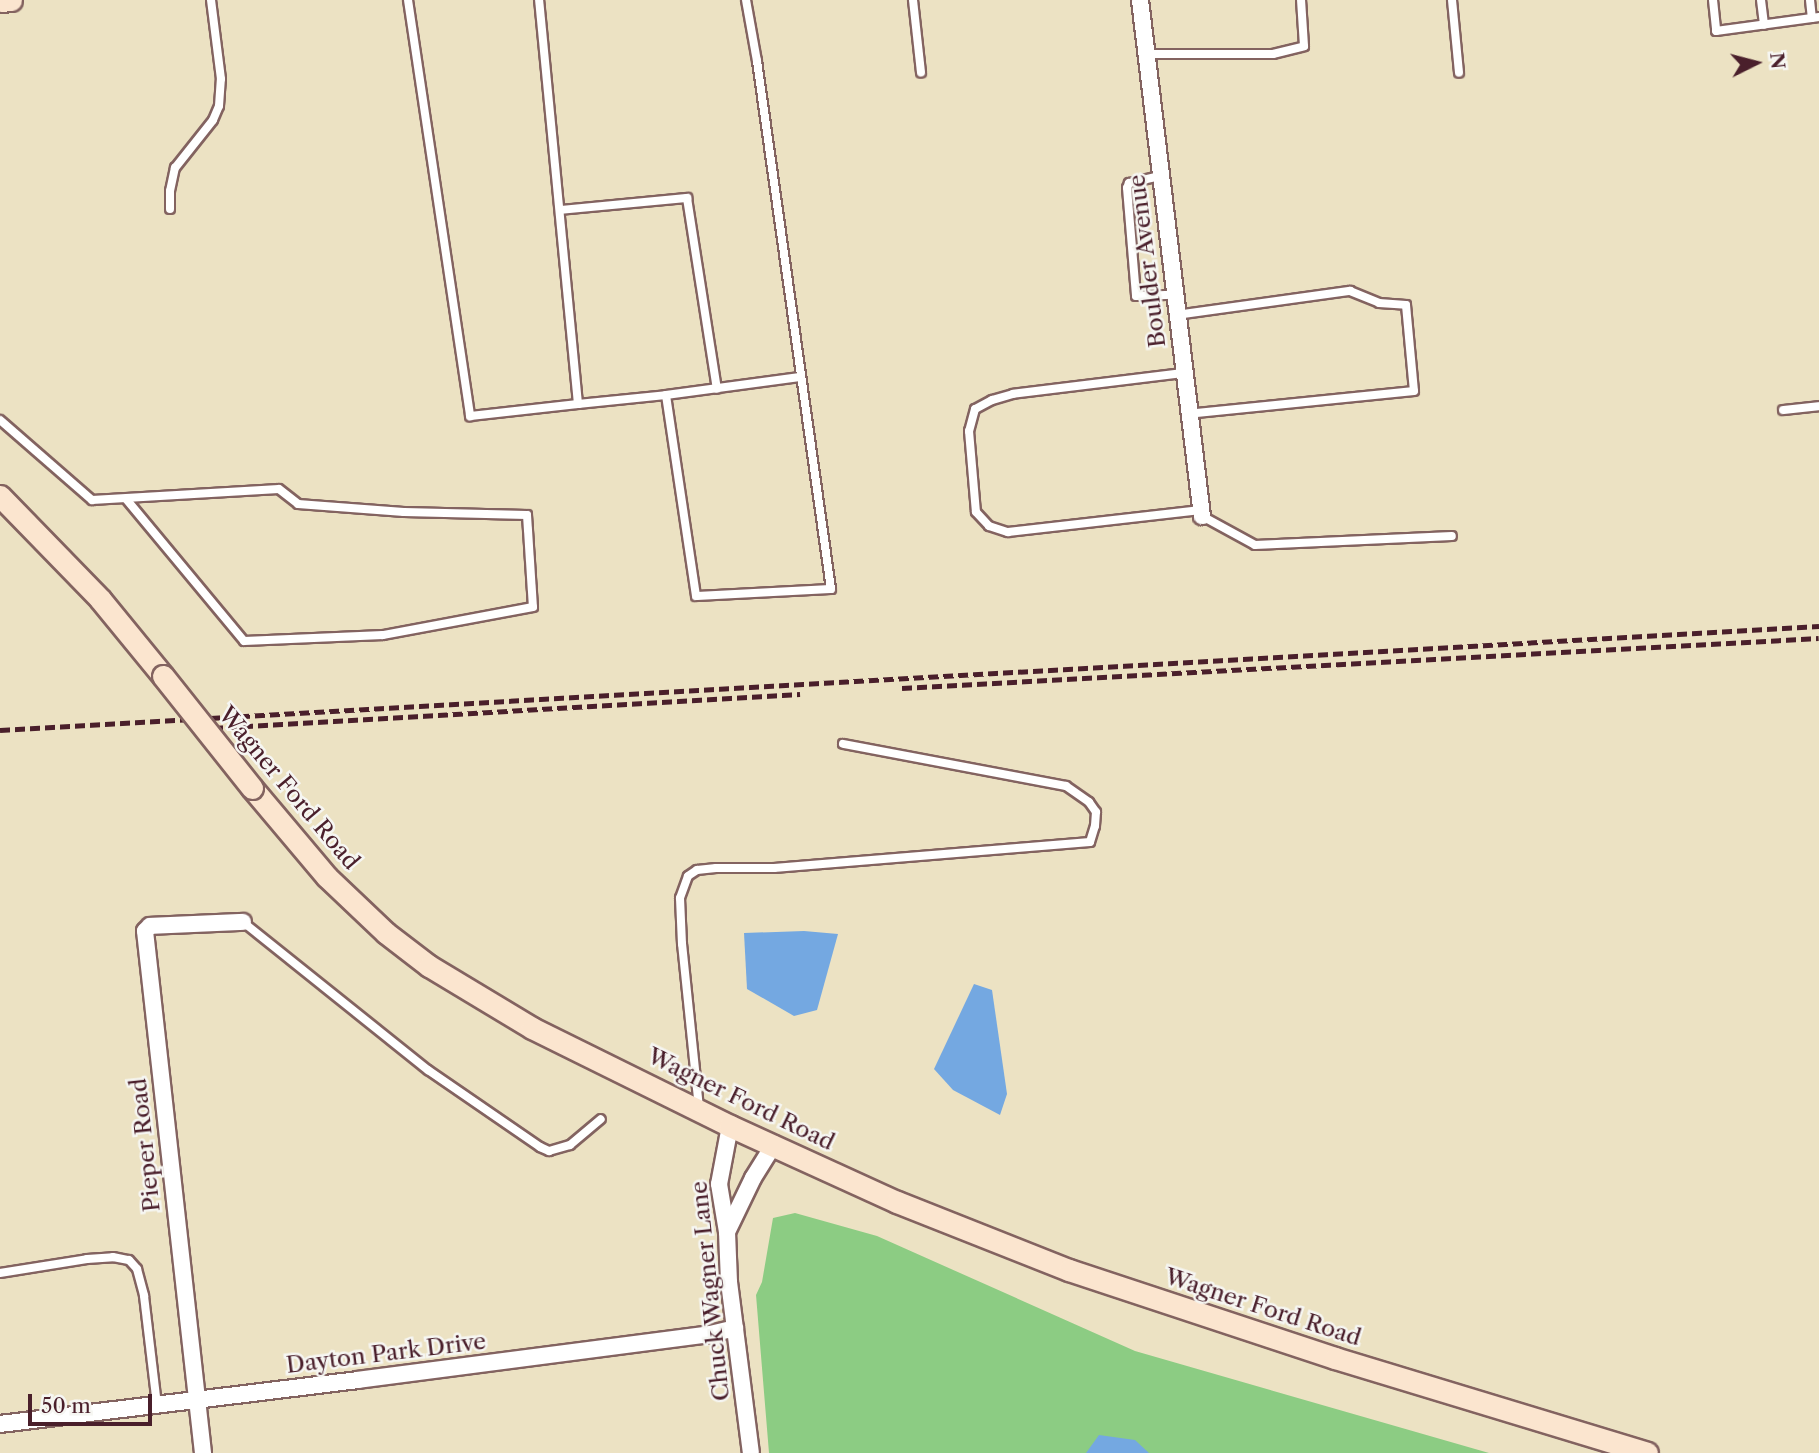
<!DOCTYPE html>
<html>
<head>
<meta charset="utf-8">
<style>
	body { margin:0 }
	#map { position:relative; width:1819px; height:1453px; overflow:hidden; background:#ece2c3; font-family:"Libre Caslon Text",serif }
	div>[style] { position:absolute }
	.green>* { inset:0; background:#8ccc83 }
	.water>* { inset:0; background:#74a8e1 }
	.roads { filter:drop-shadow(2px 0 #836360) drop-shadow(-2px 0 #836360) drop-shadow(0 2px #836360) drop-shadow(0 -2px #836360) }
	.lane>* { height:8px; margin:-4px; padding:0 4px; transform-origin:4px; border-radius:4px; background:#fff }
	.street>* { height:16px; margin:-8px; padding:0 8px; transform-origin:8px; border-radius:8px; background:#fff }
	.secondary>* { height:21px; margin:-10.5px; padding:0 10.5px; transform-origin:10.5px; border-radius:10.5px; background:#fbe5cf }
	.rail>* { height:5px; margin-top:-2.5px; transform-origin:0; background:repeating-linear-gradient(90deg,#4a1f2b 0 10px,transparent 0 15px) }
	.bridges { filter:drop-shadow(2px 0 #836360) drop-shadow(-2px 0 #836360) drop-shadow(0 2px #836360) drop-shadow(0 -2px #836360) }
	.secondary-bridge>* { height:21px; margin:-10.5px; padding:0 10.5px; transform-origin:10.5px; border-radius:10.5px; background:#fbe5cf }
	span { translate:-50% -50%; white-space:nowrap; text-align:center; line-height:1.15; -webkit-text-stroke:5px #f6f6f2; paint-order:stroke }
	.street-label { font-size:23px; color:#4a1f2b }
	.north { position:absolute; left:1721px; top:28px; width:70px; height:70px; -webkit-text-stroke:5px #f6f6f2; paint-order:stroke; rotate:84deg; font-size:19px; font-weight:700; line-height:28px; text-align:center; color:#4a1f2b }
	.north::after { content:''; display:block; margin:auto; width:24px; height:32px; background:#4a1f2b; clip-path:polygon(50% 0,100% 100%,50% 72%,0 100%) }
	.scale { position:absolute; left:28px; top:1394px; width:124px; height:32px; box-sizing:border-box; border:4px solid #4a1f2b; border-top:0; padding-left:9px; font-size:21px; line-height:24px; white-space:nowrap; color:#4a1f2b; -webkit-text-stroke:5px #f6f6f2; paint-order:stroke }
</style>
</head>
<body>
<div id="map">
	<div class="green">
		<i style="clip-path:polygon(795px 1213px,877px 1236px,1135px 1351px,1489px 1453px,769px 1453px,756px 1295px,762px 1282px,773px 1218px)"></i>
	</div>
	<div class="water">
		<i style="clip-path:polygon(804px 931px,838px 934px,817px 1010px,794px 1016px,747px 989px,744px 933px)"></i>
		<i style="clip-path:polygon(974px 984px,992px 990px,1007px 1094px,1000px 1115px,953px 1090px,934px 1069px)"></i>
		<i style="clip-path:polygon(1099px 1435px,1135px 1440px,1149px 1453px,1086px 1453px)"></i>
	</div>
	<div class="roads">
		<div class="lane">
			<i style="left:408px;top:0;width:421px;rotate:81.5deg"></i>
			<i style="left:470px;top:416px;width:109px;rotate:-6.3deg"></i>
			<i style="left:578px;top:404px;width:406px;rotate:-95.5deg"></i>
			<i style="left:746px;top:0;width:62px;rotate:79.8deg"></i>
			<i style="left:757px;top:61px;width:533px;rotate:82.02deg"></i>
			<i style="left:831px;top:589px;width:135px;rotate:177deg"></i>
			<i style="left:696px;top:596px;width:203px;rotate:-98.5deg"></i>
			<i style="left:666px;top:395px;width:135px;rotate:-7.7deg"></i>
			<i style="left:913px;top:0;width:73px;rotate:83.7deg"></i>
			<i style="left:1452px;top:0;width:73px;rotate:84.5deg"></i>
			<i style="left:1713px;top:0;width:31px;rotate:84deg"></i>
			<i style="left:1716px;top:31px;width:104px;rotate:-7.7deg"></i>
			<i style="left:1761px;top:0;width:25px;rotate:83deg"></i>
			<i style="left:1810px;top:0;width:18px;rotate:84deg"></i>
			<i style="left:1146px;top:54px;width:127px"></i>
			<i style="left:1273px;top:54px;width:32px;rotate:-14deg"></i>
			<i style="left:1304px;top:46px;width:46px;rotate:-93.7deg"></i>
			<i style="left:1160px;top:176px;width:32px;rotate:167deg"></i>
			<i style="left:1129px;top:183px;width:5px;rotate:112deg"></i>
			<i style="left:1127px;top:188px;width:108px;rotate:85.2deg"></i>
			<i style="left:1136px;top:296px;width:37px;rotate:-2deg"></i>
			<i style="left:170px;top:209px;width:18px;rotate:-90deg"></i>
			<i style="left:170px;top:191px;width:24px;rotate:-78deg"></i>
			<i style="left:175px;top:168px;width:61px;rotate:-51.6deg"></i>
			<i style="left:213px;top:120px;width:15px;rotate:-67deg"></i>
			<i style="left:219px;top:106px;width:27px;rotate:-86deg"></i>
			<i style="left:221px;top:79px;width:80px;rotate:-97.2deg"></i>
			<i style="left:560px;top:210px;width:128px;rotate:-5.4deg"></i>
			<i style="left:687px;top:198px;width:193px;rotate:81.1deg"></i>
			<i style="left:1176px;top:315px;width:176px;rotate:-7.9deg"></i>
			<i style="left:1350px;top:291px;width:31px;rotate:22deg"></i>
			<i style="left:1379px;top:303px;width:27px;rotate:4deg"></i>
			<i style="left:1406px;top:305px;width:86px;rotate:84.7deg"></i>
			<i style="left:1414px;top:391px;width:226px;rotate:174.2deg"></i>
			<i style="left:1183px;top:373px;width:171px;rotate:173deg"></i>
			<i style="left:1013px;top:394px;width:22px;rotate:164deg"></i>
			<i style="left:992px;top:400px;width:19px;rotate:152deg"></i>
			<i style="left:975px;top:409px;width:23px;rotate:105deg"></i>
			<i style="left:969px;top:431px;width:81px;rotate:85.1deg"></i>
			<i style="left:976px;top:512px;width:19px;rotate:47deg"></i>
			<i style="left:989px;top:526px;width:20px;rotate:18deg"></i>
			<i style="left:1008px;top:532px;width:194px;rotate:-6.5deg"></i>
			<i style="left:578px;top:404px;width:88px;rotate:-5.8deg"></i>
			<i style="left:1783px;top:410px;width:36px;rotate:-6deg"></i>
			<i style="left:0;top:420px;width:122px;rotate:41deg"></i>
			<i style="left:92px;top:500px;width:187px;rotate:-3.4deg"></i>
			<i style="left:279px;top:489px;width:24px;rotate:38deg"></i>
			<i style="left:298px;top:504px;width:106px;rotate:4.3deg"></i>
			<i style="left:404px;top:512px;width:123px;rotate:1.4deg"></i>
			<i style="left:527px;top:515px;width:92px;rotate:86.3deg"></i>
			<i style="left:533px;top:607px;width:153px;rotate:169.4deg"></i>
			<i style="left:383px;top:635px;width:139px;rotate:177.5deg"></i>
			<i style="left:244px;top:641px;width:185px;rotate:-129.7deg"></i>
			<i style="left:1202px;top:516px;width:60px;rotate:28.7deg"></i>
			<i style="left:1255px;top:545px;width:197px;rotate:-2.6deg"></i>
			<i style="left:243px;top:922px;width:237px;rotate:38.7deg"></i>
			<i style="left:428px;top:1070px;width:136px;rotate:34.5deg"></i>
			<i style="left:540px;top:1147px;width:10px;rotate:24deg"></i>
			<i style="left:549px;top:1151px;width:22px;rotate:-16deg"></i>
			<i style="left:570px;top:1145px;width:40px;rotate:-40deg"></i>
			<i style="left:699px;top:1108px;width:165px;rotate:-95.9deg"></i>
			<i style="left:682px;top:944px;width:46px;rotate:-92.5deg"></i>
			<i style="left:680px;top:898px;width:23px;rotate:-70deg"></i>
			<i style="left:688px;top:876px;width:11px;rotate:-34deg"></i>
			<i style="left:697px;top:870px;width:19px;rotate:-6deg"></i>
			<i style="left:716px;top:868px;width:58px"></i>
			<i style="left:774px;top:868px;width:317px;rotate:-4.7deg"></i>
			<i style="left:1090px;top:842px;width:17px;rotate:-73deg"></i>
			<i style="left:1095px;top:826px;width:14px;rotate:-86deg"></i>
			<i style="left:1096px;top:812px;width:12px;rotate:-125deg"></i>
			<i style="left:1089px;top:802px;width:28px;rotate:-145deg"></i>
			<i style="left:1066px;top:786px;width:227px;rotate:-169.3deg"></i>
			<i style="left:0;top:1273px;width:88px;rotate:-9.1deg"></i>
			<i style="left:87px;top:1259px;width:26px;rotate:-4deg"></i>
			<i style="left:113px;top:1257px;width:16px;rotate:11deg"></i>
			<i style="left:129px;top:1260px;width:12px;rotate:48deg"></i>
			<i style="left:137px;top:1269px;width:28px;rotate:75deg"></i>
			<i style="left:144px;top:1296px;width:110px;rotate:83.2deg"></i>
		</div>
		<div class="street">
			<i style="left:1140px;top:0;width:520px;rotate:83.15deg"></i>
			<i style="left:730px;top:1126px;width:59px;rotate:100.7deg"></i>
			<i style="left:719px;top:1184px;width:49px;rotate:80.5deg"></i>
			<i style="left:727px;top:1232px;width:50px;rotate:87.7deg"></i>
			<i style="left:729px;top:1282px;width:172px;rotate:82.7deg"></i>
			<i style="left:727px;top:1232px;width:60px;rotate:-64.3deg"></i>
			<i style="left:753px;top:1178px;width:40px;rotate:-58deg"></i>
			<i style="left:0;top:1424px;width:360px;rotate:-7deg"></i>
			<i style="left:357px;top:1380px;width:356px;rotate:-7.4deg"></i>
			<i style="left:710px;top:1334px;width:26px;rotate:-13deg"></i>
			<i style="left:203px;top:1453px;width:525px;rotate:-96.34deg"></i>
			<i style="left:145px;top:931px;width:7px;rotate:-45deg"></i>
			<i style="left:150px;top:926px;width:93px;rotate:-2.5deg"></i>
		</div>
		<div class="secondary">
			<i style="left:0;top:1px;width:11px;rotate:-5deg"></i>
			<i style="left:0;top:496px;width:144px;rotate:45.8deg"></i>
			<i style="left:100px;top:599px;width:99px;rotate:50.7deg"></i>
			<i style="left:252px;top:788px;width:116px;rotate:49.9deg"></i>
			<i style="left:327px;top:877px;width:81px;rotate:43.5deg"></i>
			<i style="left:386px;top:933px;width:54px;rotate:37.5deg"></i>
			<i style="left:429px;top:966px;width:120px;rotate:31deg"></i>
			<i style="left:532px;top:1028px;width:221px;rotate:26.3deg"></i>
			<i style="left:730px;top:1126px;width:183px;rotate:24.5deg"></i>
			<i style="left:897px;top:1202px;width:185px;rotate:21.6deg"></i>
			<i style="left:1069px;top:1270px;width:280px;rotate:18.3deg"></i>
			<i style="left:1335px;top:1358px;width:326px;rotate:16.9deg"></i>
		</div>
	</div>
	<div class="rail">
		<i style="left:902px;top:688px;width:918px;rotate:-3.12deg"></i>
		<i style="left:213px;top:728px;width:588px;rotate:-3.31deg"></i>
		<i style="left:0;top:730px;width:1822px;rotate:-3.27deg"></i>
	</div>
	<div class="bridges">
		<div class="secondary-bridge">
			<i style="left:163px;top:676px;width:143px;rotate:51.5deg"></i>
		</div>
	</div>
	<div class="street-label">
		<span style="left:1147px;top:261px;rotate:-97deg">Boulder Avenue</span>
		<span style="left:289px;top:788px;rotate:50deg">Wagner Ford Road</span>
		<span style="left:741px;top:1099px;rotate:26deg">Wagner Ford Road</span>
		<span style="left:145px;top:1145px;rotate:-96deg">Pieper Road</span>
		<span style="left:710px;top:1291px;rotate:-96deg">Chuck Wagner Lane</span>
		<span style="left:1263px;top:1307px;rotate:18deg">Wagner Ford Road</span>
		<span style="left:386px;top:1353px;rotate:-7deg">Dayton Park Drive</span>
	</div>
	<div class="north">N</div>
	<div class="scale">50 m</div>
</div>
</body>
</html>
